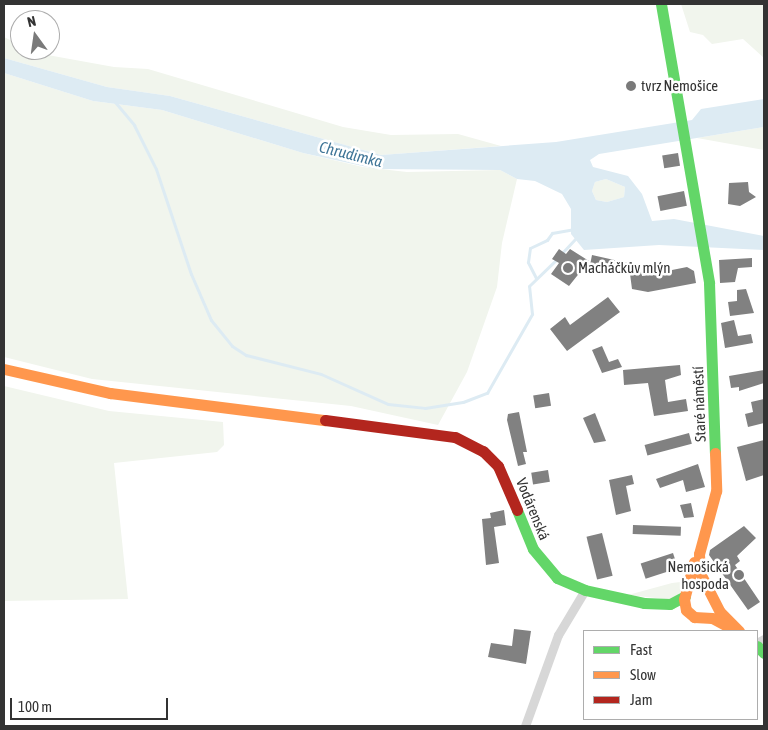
<!DOCTYPE html>
<html>
<head>
<meta charset="utf-8">
<style>
	body { margin:0 }
	#map { position:relative; width:768px; height:730px; overflow:hidden; background:#fff; font-family:"Asap Condensed",sans-serif }
	div>[style] { position:absolute }
	.green>* { inset:0; background:#f1f5ed }
	.water>* { inset:0; background:#ddebf3 }
	.stream>* { height:3px; margin:-1.5px; padding:0 1.5px; transform-origin:1.5px; border-radius:1.5px; background:#ddebf3 }
	.building>* { inset:0; background:#818181; transform-origin:0 0 }
	.street>* { height:9px; margin:-4.5px; padding:0 4.5px; transform-origin:4.5px; border-radius:4.5px; background:#d7d7d7 }
	.fast>* { height:11px; margin:-5.5px; padding:0 5.5px; transform-origin:5.5px; border-radius:5.5px; background:#63d668 }
	.slow>* { height:11px; margin:-5.5px; padding:0 5.5px; transform-origin:5.5px; border-radius:5.5px; background:#ff974d }
	.jam>* { height:11px; margin:-5.5px; padding:0 5.5px; transform-origin:5.5px; border-radius:5.5px; background:#b3261e }
	.dots>* { width:14px; height:14px; translate:-50% -50%; box-sizing:border-box; border:2px solid #fff; border-radius:50% }
	span { translate:-50% -50%; white-space:nowrap; text-align:center; line-height:1.15; -webkit-text-stroke:5px #fff; paint-order:stroke }
	.poi-label { font-size:15px; color:#333 }
	.left { translate:0 -50%; text-align:left }
	.right { translate:-100% -50%; text-align:right }
	.street-label { font-size:15px; color:#333 }
	.water-label { font-size:16px; color:#3f7597; font-style:italic }
	.frame { position:absolute; inset:0; border:5px solid #333; pointer-events:none }
	.legend { position:absolute; left:583px; top:630px; width:175px; height:90px; box-sizing:border-box; background:#fff; border:1px solid #adadad; margin:0; padding:6px 9px; list-style:none; font-size:15px; color:#333 }
	.legend li { display:flex; align-items:center; gap:10px; height:25px }
	.legend b { width:25px; border:1px solid #adadad }
	.north { position:absolute; left:10px; top:10px; width:50px; height:50px; box-sizing:border-box; background:#fff; border:1px solid #adadad; border-radius:50%; rotate:346deg; font-size:14px; font-weight:700; line-height:20px; text-align:center; color:#333 }
	.north::after { content:''; display:block; margin:auto; width:18px; height:22px; background:#7a7a7a; clip-path:polygon(50% 0,100% 100%,50% 72%,0 100%) }
	.scale { position:absolute; left:10px; top:698px; width:158px; height:22px; box-sizing:border-box; border:2px solid #333; border-top:0; padding-left:6px; font-size:15px; line-height:18px; white-space:nowrap; color:#333; -webkit-text-stroke:4px #fff; paint-order:stroke }
</style>
</head>
<body>
<div id="map">
	<div class="green">
		<i style="clip-path:polygon(681px 4px,764px 4px,764px 58px,743px 39px,712px 44px,703px 35px,690px 32px)"></i>
		<i style="clip-path:polygon(4px 37px,20px 45px,20px 50px,114px 67px,148px 69px,343px 127px,391px 135px,458px 134px,501px 146px,381px 155px,170px 96px,107px 87px,4px 58px)"></i>
		<i style="clip-path:polygon(4px 73px,93px 101px,162px 110px,303px 153px,363px 167px,407px 172px,500px 170px,517px 179px,502px 243px,497px 287px,467px 372px,438px 425px,351px 406px,92px 379px,4px 357px)"></i>
		<i style="clip-path:polygon(764px 127px,764px 150px,697px 138px)"></i>
		<i style="clip-path:polygon(606px 179px,625px 187px,624px 197px,607px 202px,596px 200px,592px 191px,595px 182px)"></i>
		<i style="clip-path:polygon(4px 386px,109px 411px,223px 422px,224px 445px,217px 452px,114px 463px,128px 599px,4px 601px)"></i>
		<i style="clip-path:polygon(689px 581px,674px 600px,628px 595px,672px 583px)"></i>
	</div>
	<div class="water">
		<i style="clip-path:polygon(evenodd,4px 58px,107px 87px,170px 96px,381px 155px,556px 142px,692px 120px,701px 109px,764px 99px,764px 127px,599px 154px,590px 160px,593px 167px,628px 176px,642px 194px,652px 221px,674px 219px,764px 236px,764px 250px,659px 245px,584px 250px,571px 234px,571px 209px,562px 194px,535px 181px,517px 179px,500px 170px,376px 169px,303px 153px,162px 110px,93px 101px,4px 73px,4px 58px,606px 179px,625px 187px,624px 197px,607px 202px,596px 200px,592px 191px,595px 182px,606px 179px)"></i>
	</div>
	<div class="stream">
		<i style="left:115px;top:102px;width:30px;rotate:50deg"></i>
		<i style="left:134px;top:125px;width:49px;rotate:63.4deg"></i>
		<i style="left:156px;top:169px;width:111px;rotate:71.6deg"></i>
		<i style="left:191px;top:274px;width:50px;rotate:66.5deg"></i>
		<i style="left:211px;top:320px;width:33px;rotate:51deg"></i>
		<i style="left:232px;top:346px;width:17px;rotate:33deg"></i>
		<i style="left:246px;top:355px;width:77px;rotate:14.2deg"></i>
		<i style="left:321px;top:374px;width:73px;rotate:24.1deg"></i>
		<i style="left:388px;top:404px;width:37px;rotate:6deg"></i>
		<i style="left:425px;top:408px;width:38px;rotate:-9deg"></i>
		<i style="left:463px;top:402px;width:26px;rotate:-21deg"></i>
		<i style="left:487px;top:393px;width:91px;rotate:-60.3deg"></i>
		<i style="left:532px;top:314px;width:28px;rotate:-96deg"></i>
		<i style="left:529px;top:286px;width:39px;rotate:-44deg"></i>
		<i style="left:561px;top:254px;width:23px;rotate:-47deg"></i>
		<i style="left:536px;top:278px;width:18px;rotate:-117deg"></i>
		<i style="left:528px;top:262px;width:14px;rotate:-82deg"></i>
		<i style="left:530px;top:248px;width:19px;rotate:-25deg"></i>
		<i style="left:547px;top:240px;width:9px;rotate:-54deg"></i>
		<i style="left:552px;top:233px;width:23px;rotate:-10deg"></i>
	</div>
	<div class="building">
		<i style="left:678px;top:153px;width:13px;height:16px;rotate:81deg"></i>
		<i style="clip-path:polygon(748px 182px,749px 192px,756px 197px,740px 206px,728px 204px,729px 183px)"></i>
		<i style="left:684px;top:191px;width:15px;height:27px;rotate:79deg"></i>
		<i style="clip-path:polygon(559px 249px,566px 254px,570px 249px,589px 261px,569px 286px,551px 274px,559px 263px,552px 259px)"></i>
		<i style="clip-path:polygon(592px 255px,641px 266px,642px 276px,687px 267px,694px 271px,696px 283px,648px 292px,632px 289px,630px 274px,590px 265px)"></i>
		<i style="clip-path:polygon(752px 258px,752px 267px,738px 268px,735px 282px,720px 283px,719px 260px)"></i>
		<i style="clip-path:polygon(746px 289px,754px 313px,730px 316px,728px 302px,737px 301px,737px 290px)"></i>
		<i style="clip-path:polygon(608px 297px,620px 312px,567px 351px,550px 329px,565px 317px,570px 325px)"></i>
		<i style="clip-path:polygon(734px 320px,738px 336px,751px 334px,753px 343px,725px 348px,721px 323px)"></i>
		<i style="clip-path:polygon(602px 346px,609px 362px,618px 359px,622px 367px,602px 373px,592px 350px)"></i>
		<i style="clip-path:polygon(680px 365px,681px 375px,665px 380px,668px 402px,686px 399px,688px 411px,654px 416px,648px 383px,624px 385px,623px 370px)"></i>
		<i style="clip-path:polygon(764px 370px,764px 383px,739px 391px,739px 387px,731px 388px,729px 376px)"></i>
		<i style="left:549px;top:393px;width:13px;height:16px;rotate:81deg"></i>
		<i style="clip-path:polygon(764px 399px,764px 423px,748px 427px,745px 414px,753px 412px,751px 402px)"></i>
		<i style="clip-path:polygon(519px 412px,527px 452px,523px 452px,526px 464px,518px 466px,507px 420px,508px 414px)"></i>
		<i style="clip-path:polygon(595px 413px,606px 441px,594px 443px,583px 418px)"></i>
		<i style="left:689px;top:433px;width:11px;height:46px;rotate:75deg"></i>
		<i style="clip-path:polygon(764px 440px,764px 475px,746px 481px,737px 447px)"></i>
		<i style="clip-path:polygon(698px 464px,705px 487px,686px 492px,683px 480px,660px 488px,656px 479px)"></i>
		<i style="left:548px;top:470px;width:12px;height:17px;rotate:81deg"></i>
		<i style="clip-path:polygon(632px 475px,634px 484px,626px 486px,631px 511px,616px 515px,609px 480px)"></i>
		<i style="clip-path:polygon(691px 503px,694px 517px,684px 518px,680px 505px)"></i>
		<i style="clip-path:polygon(504px 510px,506px 525px,494px 527px,499px 563px,486px 565px,482px 519px,491px 518px,490px 513px)"></i>
		<i style="left:633px;top:525px;width:48px;height:9px;rotate:2deg"></i>
		<i style="clip-path:polygon(744px 526px,756px 538px,737px 556px,740px 561px,735px 565px,760px 602px,748px 610px,709px 555px,710px 550px)"></i>
		<i style="left:602px;top:533px;width:44px;height:16px;rotate:76deg"></i>
		<i style="left:673px;top:553px;width:16px;height:34px;rotate:72deg"></i>
		<i style="clip-path:polygon(514px 629px,531px 631px,526px 664px,488px 657px,491px 643px,512px 646px)"></i>
	</div>
	<div class="street">
		<i style="left:757px;top:643px;width:8px;rotate:-30deg"></i>
		<i style="left:525px;top:726px;width:97px;rotate:-70.1deg"></i>
		<i style="left:558px;top:635px;width:52px;rotate:-59deg"></i>
	</div>
	<div class="fast">
		<i style="left:661px;top:4px;width:283px;rotate:80.2deg"></i>
		<i style="left:709px;top:283px;width:170px;rotate:88deg"></i>
		<i style="left:517px;top:510px;width:42px;rotate:67.7deg"></i>
		<i style="left:533px;top:549px;width:38px;rotate:50deg"></i>
		<i style="left:557px;top:578px;width:30px;rotate:23deg"></i>
		<i style="left:585px;top:590px;width:60px;rotate:12.4deg"></i>
		<i style="left:644px;top:603px;width:26px;rotate:2deg"></i>
		<i style="left:670px;top:604px;width:17px;rotate:-28deg"></i>
		<i style="left:757px;top:646px;width:10px;rotate:45deg"></i>
	</div>
	<div class="slow">
		<i style="left:4px;top:369px;width:109px;rotate:12.8deg"></i>
		<i style="left:110px;top:393px;width:217px;rotate:7.2deg"></i>
		<i style="left:715px;top:453px;width:38px;rotate:88deg"></i>
		<i style="left:716px;top:491px;width:65px;rotate:105.1deg"></i>
		<i style="left:699px;top:554px;width:19px;rotate:87deg"></i>
		<i style="left:700px;top:573px;width:44px;rotate:62.9deg"></i>
		<i style="left:720px;top:612px;width:27px;rotate:45deg"></i>
		<i style="left:694px;top:562px;width:38px;rotate:105deg"></i>
		<i style="left:684px;top:599px;width:11px;rotate:80deg"></i>
		<i style="left:686px;top:610px;width:11px;rotate:41deg"></i>
		<i style="left:694px;top:617px;width:18px;rotate:3deg"></i>
		<i style="left:712px;top:618px;width:19px;rotate:28deg"></i>
	</div>
	<div class="jam">
		<i style="left:325px;top:420px;width:131px;rotate:7.5deg"></i>
		<i style="left:455px;top:437px;width:31px;rotate:27deg"></i>
		<i style="left:483px;top:451px;width:21px;rotate:45deg"></i>
		<i style="left:498px;top:466px;width:48px;rotate:66.6deg"></i>
	</div>
	<div class="dots">
		<i style="left:631px;top:86px;background:#7a7a7a"></i>
		<i style="left:568px;top:268px;background:#7a7a7a"></i>
		<i style="left:739px;top:575px;background:#7a7a7a"></i>
	</div>
	<div class="poi-label">
		<span class="left" style="left:641px;top:86px">tvrz Nemošice</span>
		<span class="left" style="left:578px;top:268px">Macháčkův mlýn</span>
		<span class="right" style="left:729px;top:575px">Nemošická<br>hospoda</span>
	</div>
	<div class="street-label">
		<span style="left:699px;top:404px;rotate:-92deg">Staré náměstí</span>
		<span style="left:533px;top:509px;rotate:68deg">Vodárenská</span>
	</div>
	<div class="water-label">
		<span style="left:351px;top:154px;rotate:14deg">Chrudimka</span>
	</div>
	<div class="frame"></div>
	<ul class="legend">
	<li><b style="height:6px;background:#63d668"></b>Fast</li>
	<li><b style="height:6px;background:#ff974d"></b>Slow</li>
	<li><b style="height:6px;background:#b3261e"></b>Jam</li>
	</ul>
	<div class="north">N</div>
	<div class="scale">100 m</div>
</div>
</body>
</html>
